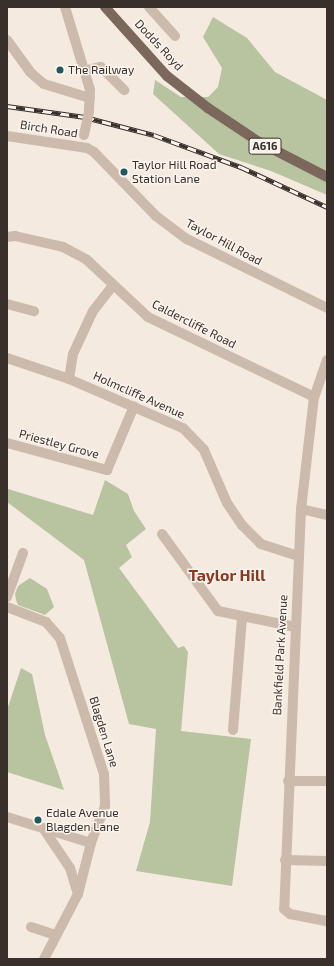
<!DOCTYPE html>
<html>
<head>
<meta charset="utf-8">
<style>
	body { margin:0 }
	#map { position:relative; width:334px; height:966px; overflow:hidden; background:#f4eae0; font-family:"Exo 2",sans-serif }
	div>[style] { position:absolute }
	.green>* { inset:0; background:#b8c3a0 }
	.minor>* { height:10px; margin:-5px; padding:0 5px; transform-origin:5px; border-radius:5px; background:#ccbaac }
	.major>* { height:10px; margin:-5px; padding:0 5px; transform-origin:5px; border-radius:5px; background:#7c675c }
	.rail>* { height:4.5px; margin-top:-2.25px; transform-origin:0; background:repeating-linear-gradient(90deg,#fbf4ed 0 9px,#3a302b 0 18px); box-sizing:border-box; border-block:1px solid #3a302b }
	.minor-bridge>* { height:10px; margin:-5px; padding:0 5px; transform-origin:5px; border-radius:5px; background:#ccbaac }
	.dots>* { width:11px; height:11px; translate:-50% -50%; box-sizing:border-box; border:2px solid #fbf4ed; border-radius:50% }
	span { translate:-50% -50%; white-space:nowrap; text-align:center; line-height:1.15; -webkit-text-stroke:3px #fbf4ed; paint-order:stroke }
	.shield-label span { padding:1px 3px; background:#fbf4ed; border:1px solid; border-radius:3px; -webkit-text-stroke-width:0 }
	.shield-label { font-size:11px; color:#3a302b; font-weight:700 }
	.street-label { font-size:12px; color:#3a302b }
	.poi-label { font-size:12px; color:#3a302b }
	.left { translate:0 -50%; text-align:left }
	.district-label { font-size:16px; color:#8b3b22; font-weight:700 }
	.frame { position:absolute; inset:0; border:8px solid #3a302b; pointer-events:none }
</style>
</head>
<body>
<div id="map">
	<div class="green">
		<i style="clip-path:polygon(213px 17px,247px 38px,275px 72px,327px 100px,327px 195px,271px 171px,219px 154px,153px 94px,155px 80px,181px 97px,208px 97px,218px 87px,222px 68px,203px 37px)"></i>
		<i style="clip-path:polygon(105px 480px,128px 494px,134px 511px,146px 529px,126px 545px,132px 557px,119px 568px,178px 648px,184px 646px,188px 652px,181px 731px,251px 739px,232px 886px,136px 871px,150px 822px,156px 729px,129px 724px,84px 560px,7px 502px,8px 489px,93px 515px)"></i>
		<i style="clip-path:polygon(30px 578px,47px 589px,54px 607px,45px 615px,18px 605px,16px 600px,15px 594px,18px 586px)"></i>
		<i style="clip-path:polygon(21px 668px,32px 674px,45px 735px,64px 790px,7px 772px,7px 710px)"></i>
	</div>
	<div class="minor">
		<i style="left:65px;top:7px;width:87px;rotate:73.2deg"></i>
		<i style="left:90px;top:90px;width:22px;rotate:93deg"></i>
		<i style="left:149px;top:7px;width:39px;rotate:48deg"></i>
		<i style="left:7px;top:40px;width:39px;rotate:54deg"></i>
		<i style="left:30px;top:72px;width:18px;rotate:41deg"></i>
		<i style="left:44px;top:84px;width:48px;rotate:16.9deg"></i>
		<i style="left:83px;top:71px;width:18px;rotate:-13deg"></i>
		<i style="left:101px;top:67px;width:33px;rotate:45deg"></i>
		<i style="left:7px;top:136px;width:81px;rotate:8.5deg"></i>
		<i style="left:87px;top:148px;width:8px;rotate:30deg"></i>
		<i style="left:94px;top:152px;width:89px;rotate:45.9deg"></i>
		<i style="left:156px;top:216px;width:39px;rotate:37deg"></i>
		<i style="left:187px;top:239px;width:156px;rotate:26.2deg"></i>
		<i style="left:7px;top:237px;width:8px;rotate:-7deg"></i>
		<i style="left:15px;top:236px;width:49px;rotate:12.9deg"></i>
		<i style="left:63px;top:247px;width:27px;rotate:28deg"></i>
		<i style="left:87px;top:260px;width:83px;rotate:43.1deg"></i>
		<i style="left:148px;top:317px;width:184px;rotate:25.7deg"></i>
		<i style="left:7px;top:304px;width:28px;rotate:15deg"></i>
		<i style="left:7px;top:358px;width:65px;rotate:18.7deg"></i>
		<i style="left:69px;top:379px;width:124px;rotate:23.3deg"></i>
		<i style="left:183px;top:428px;width:30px;rotate:46deg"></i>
		<i style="left:204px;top:450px;width:58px;rotate:66.5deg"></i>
		<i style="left:227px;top:503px;width:27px;rotate:56deg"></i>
		<i style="left:242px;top:525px;width:27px;rotate:45deg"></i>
		<i style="left:261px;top:544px;width:39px;rotate:18deg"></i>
		<i style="left:327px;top:360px;width:39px;rotate:109deg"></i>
		<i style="left:314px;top:397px;width:113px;rotate:96.6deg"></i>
		<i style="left:301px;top:509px;width:400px;rotate:92.4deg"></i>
		<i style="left:284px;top:909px;width:8px;rotate:40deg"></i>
		<i style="left:290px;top:914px;width:38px;rotate:11deg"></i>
		<i style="left:69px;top:379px;width:25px;rotate:-81deg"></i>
		<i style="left:73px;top:354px;width:47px;rotate:-65.1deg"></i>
		<i style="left:93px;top:311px;width:33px;rotate:-52deg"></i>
		<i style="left:7px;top:443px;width:104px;rotate:15.1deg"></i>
		<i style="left:107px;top:470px;width:69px;rotate:-67.1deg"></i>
		<i style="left:301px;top:509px;width:27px;rotate:13deg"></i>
		<i style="left:162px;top:534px;width:95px;rotate:54deg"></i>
		<i style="left:218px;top:611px;width:79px;rotate:11.7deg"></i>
		<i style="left:7px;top:597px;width:47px;rotate:-70deg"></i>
		<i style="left:7px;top:607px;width:42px;rotate:21deg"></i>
		<i style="left:46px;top:622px;width:21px;rotate:49deg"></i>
		<i style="left:60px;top:638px;width:143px;rotate:72.1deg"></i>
		<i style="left:104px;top:774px;width:32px;rotate:88deg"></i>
		<i style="left:105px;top:806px;width:40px;rotate:111deg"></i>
		<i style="left:91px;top:843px;width:53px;rotate:104.3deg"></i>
		<i style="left:78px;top:894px;width:73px;rotate:117.6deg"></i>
		<i style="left:233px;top:730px;width:112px;rotate:-85.4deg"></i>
		<i style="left:288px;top:781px;width:39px"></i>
		<i style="left:7px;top:817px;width:88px;rotate:17.2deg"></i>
		<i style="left:43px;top:828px;width:48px;rotate:56deg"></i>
		<i style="left:70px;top:868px;width:27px;rotate:73deg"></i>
		<i style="left:285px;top:860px;width:42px;rotate:1.4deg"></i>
		<i style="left:31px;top:927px;width:25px;rotate:18deg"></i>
	</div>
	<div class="major">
		<i style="left:105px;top:7px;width:93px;rotate:48.1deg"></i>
		<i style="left:167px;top:76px;width:52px;rotate:38deg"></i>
		<i style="left:208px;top:108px;width:61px;rotate:33.7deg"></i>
		<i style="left:259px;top:142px;width:76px;rotate:27.2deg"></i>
	</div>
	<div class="rail">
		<i style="left:7px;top:106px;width:79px;rotate:8deg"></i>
		<i style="left:85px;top:117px;width:71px;rotate:14.6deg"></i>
		<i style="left:154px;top:135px;width:93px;rotate:20.2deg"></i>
		<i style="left:241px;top:167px;width:95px;rotate:24.9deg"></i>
	</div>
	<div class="minor-bridge">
		<i style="left:84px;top:135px;width:24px;rotate:-78deg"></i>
	</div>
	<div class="dots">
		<i style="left:60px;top:70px;background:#1f595d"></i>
		<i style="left:124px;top:172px;background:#1f595d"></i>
		<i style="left:38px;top:820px;background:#1f595d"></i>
	</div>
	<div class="shield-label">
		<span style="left:265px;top:146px">A616</span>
	</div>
	<div class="street-label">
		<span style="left:159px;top:45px;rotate:47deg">Dodds Royd</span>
		<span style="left:49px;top:129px;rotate:9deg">Birch Road</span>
		<span style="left:224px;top:242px;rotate:28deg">Taylor Hill Road</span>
		<span style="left:194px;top:324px;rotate:27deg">Caldercliffe Road</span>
		<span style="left:139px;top:395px;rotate:24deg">Holmcliffe Avenue</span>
		<span style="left:59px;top:444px;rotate:15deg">Priestley Grove</span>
		<span style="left:280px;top:655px;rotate:-87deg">Bankfield Park Avenue</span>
		<span style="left:104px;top:732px;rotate:73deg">Blagden Lane</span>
	</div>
	<div class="poi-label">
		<span class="left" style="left:68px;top:70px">The Railway</span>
		<span class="left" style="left:132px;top:172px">Taylor Hill Road<br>Station Lane</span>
		<span class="left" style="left:46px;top:820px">Edale Avenue<br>Blagden Lane</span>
	</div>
	<div class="district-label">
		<span style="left:227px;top:575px">Taylor Hill</span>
	</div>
	<div class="frame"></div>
</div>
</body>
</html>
